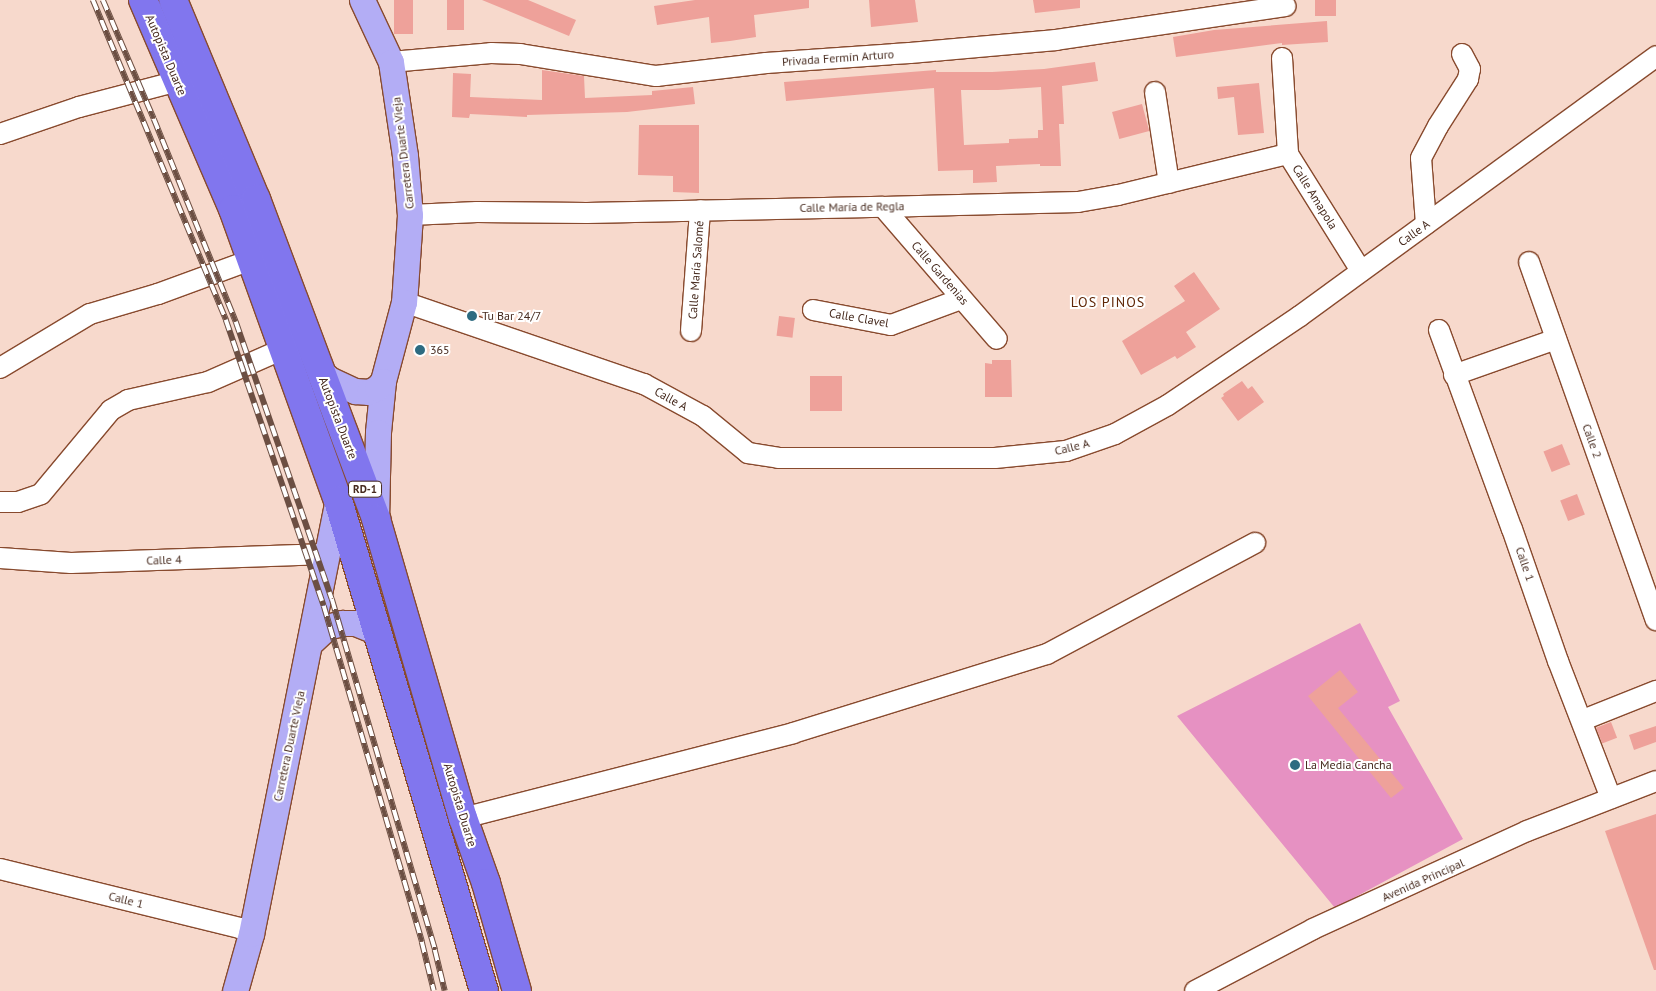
<!DOCTYPE html>
<html>
<head>
<meta charset="utf-8">
<style>
	body { margin:0 }
	#map { position:relative; width:1656px; height:991px; overflow:hidden; background:#f7d9cc; font-family:"PT Sans",sans-serif }
	div>[style] { position:absolute }
	.green>* { inset:0; background:#e691c2 }
	.building>* { inset:0; background:#eea19a; transform-origin:0 0 }
	.roads { filter:drop-shadow(1px 0 #884a2e) drop-shadow(-1px 0 #884a2e) drop-shadow(0 1px #884a2e) drop-shadow(0 -1px #884a2e) }
	.minor>* { height:20px; margin:-10px; padding:0 10px; transform-origin:10px; border-radius:10px; background:#fff }
	.major>* { height:25px; margin:-12.5px; padding:0 12.5px; transform-origin:12.5px; border-radius:12.5px; background:#b3adf5 }
	.highway>* { height:28px; margin:-14px; padding:0 14px; transform-origin:14px; border-radius:14px; background:#8176ee }
	.rail>* { height:5.5px; margin-top:-2.75px; transform-origin:0; background:repeating-linear-gradient(90deg,#fff 0 11px,#6c4f43 0 22px); box-sizing:border-box; border-block:1px solid #6c4f43 }
	.dots>* { width:14px; height:14px; translate:-50% -50%; box-sizing:border-box; border:2px solid #fff; border-radius:50% }
	span { translate:-50% -50%; white-space:nowrap; text-align:center; line-height:1.15; -webkit-text-stroke:4px #fff; paint-order:stroke }
	.shield-label span { padding:1px 4px; background:#fff; border:1px solid; border-radius:4px; -webkit-text-stroke-width:0 }
	.shield-label { font-size:11px; color:#462a1e; font-weight:700 }
	.street-label { font-size:12px; color:#462a1e }
	.poi-label { font-size:12px; color:#462a1e }
	.left { translate:0 -50%; text-align:left }
	.neighbourhood-label { font-size:14px; color:#602606; letter-spacing:1px }
</style>
</head>
<body>
<div id="map">
	<div class="green">
		<i style="clip-path:polygon(1360px 623px,1400px 701px,1388px 707px,1463px 839px,1335px 908px,1177px 716px)"></i>
	</div>
	<div class="building">
		<i style="left:394px;top:0;width:19px;height:34px"></i>
		<i style="left:447px;top:0;width:17px;height:30px"></i>
		<i style="clip-path:polygon(482px 0,528px 0,576px 20px,569px 36px)"></i>
		<i style="clip-path:polygon(695px 0,809px 0,809px 8px,754px 15px,756px 37px,730px 41px,711px 43px,709px 17px,657px 25px,654px 6px)"></i>
		<i style="clip-path:polygon(869px 0,915px 0,918px 22px,871px 27px)"></i>
		<i style="clip-path:polygon(1033px 0,1080px 0,1080px 8px,1035px 13px)"></i>
		<i style="left:1315px;top:0;width:21px;height:16px"></i>
		<i style="clip-path:polygon(1327px 21px,1328px 42px,1282px 45px,1282px 43px,1176px 57px,1173px 37px,1214px 30px)"></i>
		<i style="clip-path:polygon(evenodd,1095px 62px,1098px 81px,1062px 86px,1064px 124px,1059px 124px,1061px 166px,1040px 166px,1040px 164px,996px 166px,997px 182px,973px 183px,973px 170px,938px 171px,934px 88px,786px 101px,784px 82px,936px 70px,936px 72px,992px 72px,1044px 69px,1095px 62px,1041px 87px,1043px 130px,1038px 130px,1038px 138px,1009px 139px,1009px 143px,964px 145px,961px 90px,998px 90px,1041px 87px)"></i>
		<i style="clip-path:polygon(542px 70px,584px 76px,585px 98px,652px 95px,652px 91px,693px 87px,695px 104px,627px 112px,527px 115px,527px 117px,470px 114px,469px 118px,452px 117px,453px 73px,471px 74px,470px 97px,542px 100px)"></i>
		<i style="clip-path:polygon(1259px 83px,1264px 133px,1238px 135px,1234px 97px,1218px 99px,1217px 87px)"></i>
		<i style="left:1142px;top:104px;width:28px;height:31px;rotate:75deg"></i>
		<i style="clip-path:polygon(639px 125px,699px 125px,699px 193px,673px 192px,673px 176px,638px 175px)"></i>
		<i style="clip-path:polygon(1194px 272px,1220px 309px,1186px 332px,1196px 347px,1177px 359px,1175px 356px,1141px 375px,1122px 341px,1185px 301px,1174px 286px)"></i>
		<i style="left:779px;top:316px;width:16px;height:20px;rotate:7deg"></i>
		<i style="clip-path:polygon(992px 360px,1011px 360px,1012px 397px,985px 397px,985px 363px,992px 364px)"></i>
		<i style="left:810px;top:376px;width:32px;height:35px"></i>
		<i style="clip-path:polygon(1242px 381px,1248px 389px,1252px 386px,1264px 402px,1238px 421px,1221px 398px,1224px 396px,1223px 394px)"></i>
		<i style="left:1562px;top:444px;width:22px;height:20px;rotate:68deg"></i>
		<i style="left:1577px;top:494px;width:22px;height:18px;rotate:69deg"></i>
		<i style="clip-path:polygon(1340px 670px,1358px 692px,1338px 708px,1404px 788px,1391px 798px,1308px 696px)"></i>
		<i style="left:1611px;top:722px;width:17px;height:16px;rotate:69deg"></i>
		<i style="clip-path:polygon(1656px 726px,1656px 742px,1634px 750px,1629px 735px)"></i>
		<i style="clip-path:polygon(1656px 814px,1656px 970px,1654px 970px,1605px 831px)"></i>
	</div>
	<div class="roads">
		<div class="minor">
			<i style="left:1282px;top:58px;width:96px;rotate:86.4deg"></i>
			<i style="left:1288px;top:154px;width:138px;rotate:58deg"></i>
			<i style="left:391px;top:62px;width:100px;rotate:-5.1deg"></i>
			<i style="left:491px;top:53px;width:29px;rotate:2deg"></i>
			<i style="left:520px;top:54px;width:138px;rotate:9.2deg"></i>
			<i style="left:656px;top:76px;width:111px;rotate:-6.7deg"></i>
			<i style="left:766px;top:63px;width:144px;rotate:-4deg"></i>
			<i style="left:910px;top:53px;width:147px;rotate:-5.1deg"></i>
			<i style="left:1056px;top:40px;width:232px;rotate:-8.4deg"></i>
			<i style="left:1155px;top:92px;width:92px;rotate:81.3deg"></i>
			<i style="left:0;top:134px;width:83px;rotate:-18.9deg"></i>
			<i style="left:79px;top:107px;width:102px;rotate:-14.7deg"></i>
			<i style="left:883px;top:207px;width:174px;rotate:49.2deg"></i>
			<i style="left:410px;top:215px;width:67px;rotate:-2.6deg"></i>
			<i style="left:477px;top:212px;width:110px;rotate:0.5deg"></i>
			<i style="left:587px;top:213px;width:296px;rotate:-1.2deg"></i>
			<i style="left:883px;top:207px;width:195px;rotate:-1.5deg"></i>
			<i style="left:1078px;top:202px;width:41px;rotate:-9.9deg"></i>
			<i style="left:1118px;top:195px;width:175px;rotate:-13.6deg"></i>
			<i style="left:1426px;top:224px;width:66px;rotate:-94.3deg"></i>
			<i style="left:1421px;top:158px;width:36px;rotate:-62deg"></i>
			<i style="left:1438px;top:126px;width:56px;rotate:-57.4deg"></i>
			<i style="left:1468px;top:79px;width:10px;rotate:-79deg"></i>
			<i style="left:1470px;top:69px;width:17px;rotate:-118deg"></i>
			<i style="left:1529px;top:262px;width:380px;rotate:70.5deg"></i>
			<i style="left:404px;top:302px;width:254px;rotate:18.9deg"></i>
			<i style="left:644px;top:384px;width:67px;rotate:28.5deg"></i>
			<i style="left:703px;top:416px;width:58px;rotate:39.4deg"></i>
			<i style="left:748px;top:453px;width:30px;rotate:9deg"></i>
			<i style="left:778px;top:458px;width:217px"></i>
			<i style="left:995px;top:458px;width:71px;rotate:-5.6deg"></i>
			<i style="left:1066px;top:451px;width:52px;rotate:-19.1deg"></i>
			<i style="left:1115px;top:434px;width:60px;rotate:-28.7deg"></i>
			<i style="left:1168px;top:405px;width:159px;rotate:-34deg"></i>
			<i style="left:1300px;top:316px;width:441px;rotate:-36.1deg"></i>
			<i style="left:813px;top:310px;width:79px;rotate:10.9deg"></i>
			<i style="left:891px;top:325px;width:75px;rotate:-20.4deg"></i>
			<i style="left:1439px;top:330px;width:212px;rotate:69.9deg"></i>
			<i style="left:1512px;top:529px;width:140px;rotate:70.8deg"></i>
			<i style="left:1558px;top:661px;width:147px;rotate:68.9deg"></i>
			<i style="left:691px;top:331px;width:121px;rotate:-85.7deg"></i>
			<i style="left:0;top:368px;width:105px;rotate:-31deg"></i>
			<i style="left:90px;top:314px;width:71px;rotate:-16.4deg"></i>
			<i style="left:158px;top:294px;width:99px;rotate:-20.1deg"></i>
			<i style="left:1454px;top:375px;width:108px;rotate:-19.4deg"></i>
			<i style="left:0;top:502px;width:18px"></i>
			<i style="left:18px;top:502px;width:24px;rotate:-19deg"></i>
			<i style="left:41px;top:494px;width:109px;rotate:-50.2deg"></i>
			<i style="left:111px;top:410px;width:20px;rotate:-30deg"></i>
			<i style="left:128px;top:400px;width:82px;rotate:-12.7deg"></i>
			<i style="left:208px;top:382px;width:82px;rotate:-23.7deg"></i>
			<i style="left:0;top:558px;width:71px;rotate:4deg"></i>
			<i style="left:71px;top:563px;width:256px;rotate:-2deg"></i>
			<i style="left:1583px;top:720px;width:79px;rotate:-21.7deg"></i>
			<i style="left:463px;top:818px;width:341px;rotate:-14.4deg"></i>
			<i style="left:793px;top:733px;width:266px;rotate:-17.3deg"></i>
			<i style="left:1047px;top:654px;width:236px;rotate:-28.1deg"></i>
			<i style="left:0;top:869px;width:247px;rotate:13.8deg"></i>
			<i style="left:240px;top:928px;width:13px;rotate:29deg"></i>
			<i style="left:1195px;top:991px;width:133px;rotate:-27.7deg"></i>
			<i style="left:1313px;top:929px;width:235px;rotate:-24.6deg"></i>
			<i style="left:1527px;top:831px;width:138px;rotate:-21.2deg"></i>
		</div>
		<div class="major">
			<i style="left:362px;top:0;width:68px;rotate:64.9deg"></i>
			<i style="left:391px;top:62px;width:95px;rotate:81.5deg"></i>
			<i style="left:405px;top:156px;width:59px;rotate:85.2deg"></i>
			<i style="left:410px;top:215px;width:87px;rotate:93.9deg"></i>
			<i style="left:404px;top:302px;width:82px;rotate:104.9deg"></i>
			<i style="left:383px;top:381px;width:51px;rotate:95.6deg"></i>
			<i style="left:378px;top:432px;width:85px;rotate:91.3deg"></i>
			<i style="left:321px;top:372px;width:11px;rotate:41deg"></i>
			<i style="left:329px;top:379px;width:29px;rotate:25deg"></i>
			<i style="left:355px;top:391px;width:14px;rotate:4deg"></i>
			<i style="left:369px;top:392px;width:9px;rotate:-27deg"></i>
			<i style="left:377px;top:388px;width:9px;rotate:-49deg"></i>
			<i style="left:311px;top:642px;width:22px;rotate:-43deg"></i>
			<i style="left:327px;top:627px;width:16px;rotate:-15deg"></i>
			<i style="left:342px;top:623px;width:13px"></i>
			<i style="left:355px;top:623px;width:24px;rotate:22deg"></i>
			<i style="left:235px;top:991px;width:59px;rotate:-74.3deg"></i>
			<i style="left:251px;top:934px;width:443px;rotate:-78.7deg"></i>
		</div>
		<div class="highway">
			<i style="left:143px;top:0;width:228px;rotate:66.7deg"></i>
			<i style="left:233px;top:209px;width:309px;rotate:70.2deg"></i>
			<i style="left:338px;top:500px;width:512px;rotate:73.44deg"></i>
			<i style="left:173px;top:0;width:216px;rotate:67.4deg"></i>
			<i style="left:256px;top:199px;width:342px;rotate:69.4deg"></i>
			<i style="left:376px;top:519px;width:311px;rotate:73.8deg"></i>
			<i style="left:463px;top:818px;width:69px;rotate:70.5deg"></i>
			<i style="left:486px;top:883px;width:112px;rotate:74deg"></i>
		</div>
	</div>
	<div class="rail">
		<i style="left:93px;top:0;width:347px;rotate:67.4deg"></i>
		<i style="left:226px;top:320px;width:302px;rotate:71.1deg"></i>
		<i style="left:324px;top:606px;width:350px;rotate:73.7deg"></i>
		<i style="left:422px;top:942px;width:50px;rotate:76.2deg"></i>
		<i style="left:103px;top:0;width:129px;rotate:66.8deg"></i>
		<i style="left:154px;top:119px;width:219px;rotate:68deg"></i>
		<i style="left:236px;top:322px;width:293px;rotate:70.9deg"></i>
		<i style="left:332px;top:599px;width:366px;rotate:73.6deg"></i>
		<i style="left:435px;top:950px;width:42px;rotate:76.3deg"></i>
	</div>
	<div class="dots">
		<i style="left:472px;top:316px;background:#2d6b81"></i>
		<i style="left:420px;top:350px;background:#2d6b81"></i>
		<i style="left:1295px;top:765px;background:#2d6b81"></i>
	</div>
	<div class="shield-label">
		<span style="left:365px;top:489px">RD-1</span>
	</div>
	<div class="street-label">
		<span style="left:166px;top:55px;rotate:67deg">Autopista Duarte</span>
		<span style="left:838px;top:58px;rotate:-4deg">Privada Fermín Arturo</span>
		<span style="left:403px;top:153px;rotate:-97deg">Carretera Duarte Vieja</span>
		<span style="left:1315px;top:197px;rotate:58deg">Calle Amapola</span>
		<span style="left:852px;top:207px;rotate:-1deg">Calle María de Regla</span>
		<span style="left:1414px;top:233px;rotate:-36deg">Calle A</span>
		<span style="left:696px;top:270px;rotate:-86deg">Calle María Salomé</span>
		<span style="left:940px;top:273px;rotate:49deg">Calle Gardenias</span>
		<span style="left:859px;top:318px;rotate:10deg">Calle Clavel</span>
		<span style="left:671px;top:399px;rotate:29deg">Calle A</span>
		<span style="left:338px;top:418px;rotate:69deg">Autopista Duarte</span>
		<span style="left:1592px;top:441px;rotate:70deg">Calle 2</span>
		<span style="left:1072px;top:447px;rotate:-14deg">Calle A</span>
		<span style="left:164px;top:560px;rotate:-2deg">Calle 4</span>
		<span style="left:1525px;top:564px;rotate:71deg">Calle 1</span>
		<span style="left:289px;top:746px;rotate:-78deg">Carretera Duarte Vieja</span>
		<span style="left:460px;top:805px;rotate:73deg">Autopista Duarte</span>
		<span style="left:1423px;top:880px;rotate:-24deg">Avenida Principal</span>
		<span style="left:126px;top:900px;rotate:14deg">Calle 1</span>
	</div>
	<div class="poi-label">
		<span class="left" style="left:482px;top:316px">Tu Bar 24/7</span>
		<span class="left" style="left:430px;top:350px">365</span>
		<span class="left" style="left:1305px;top:765px">La Media Cancha</span>
	</div>
	<div class="neighbourhood-label">
		<span style="left:1108px;top:302px">LOS PINOS</span>
	</div>
</div>
</body>
</html>
